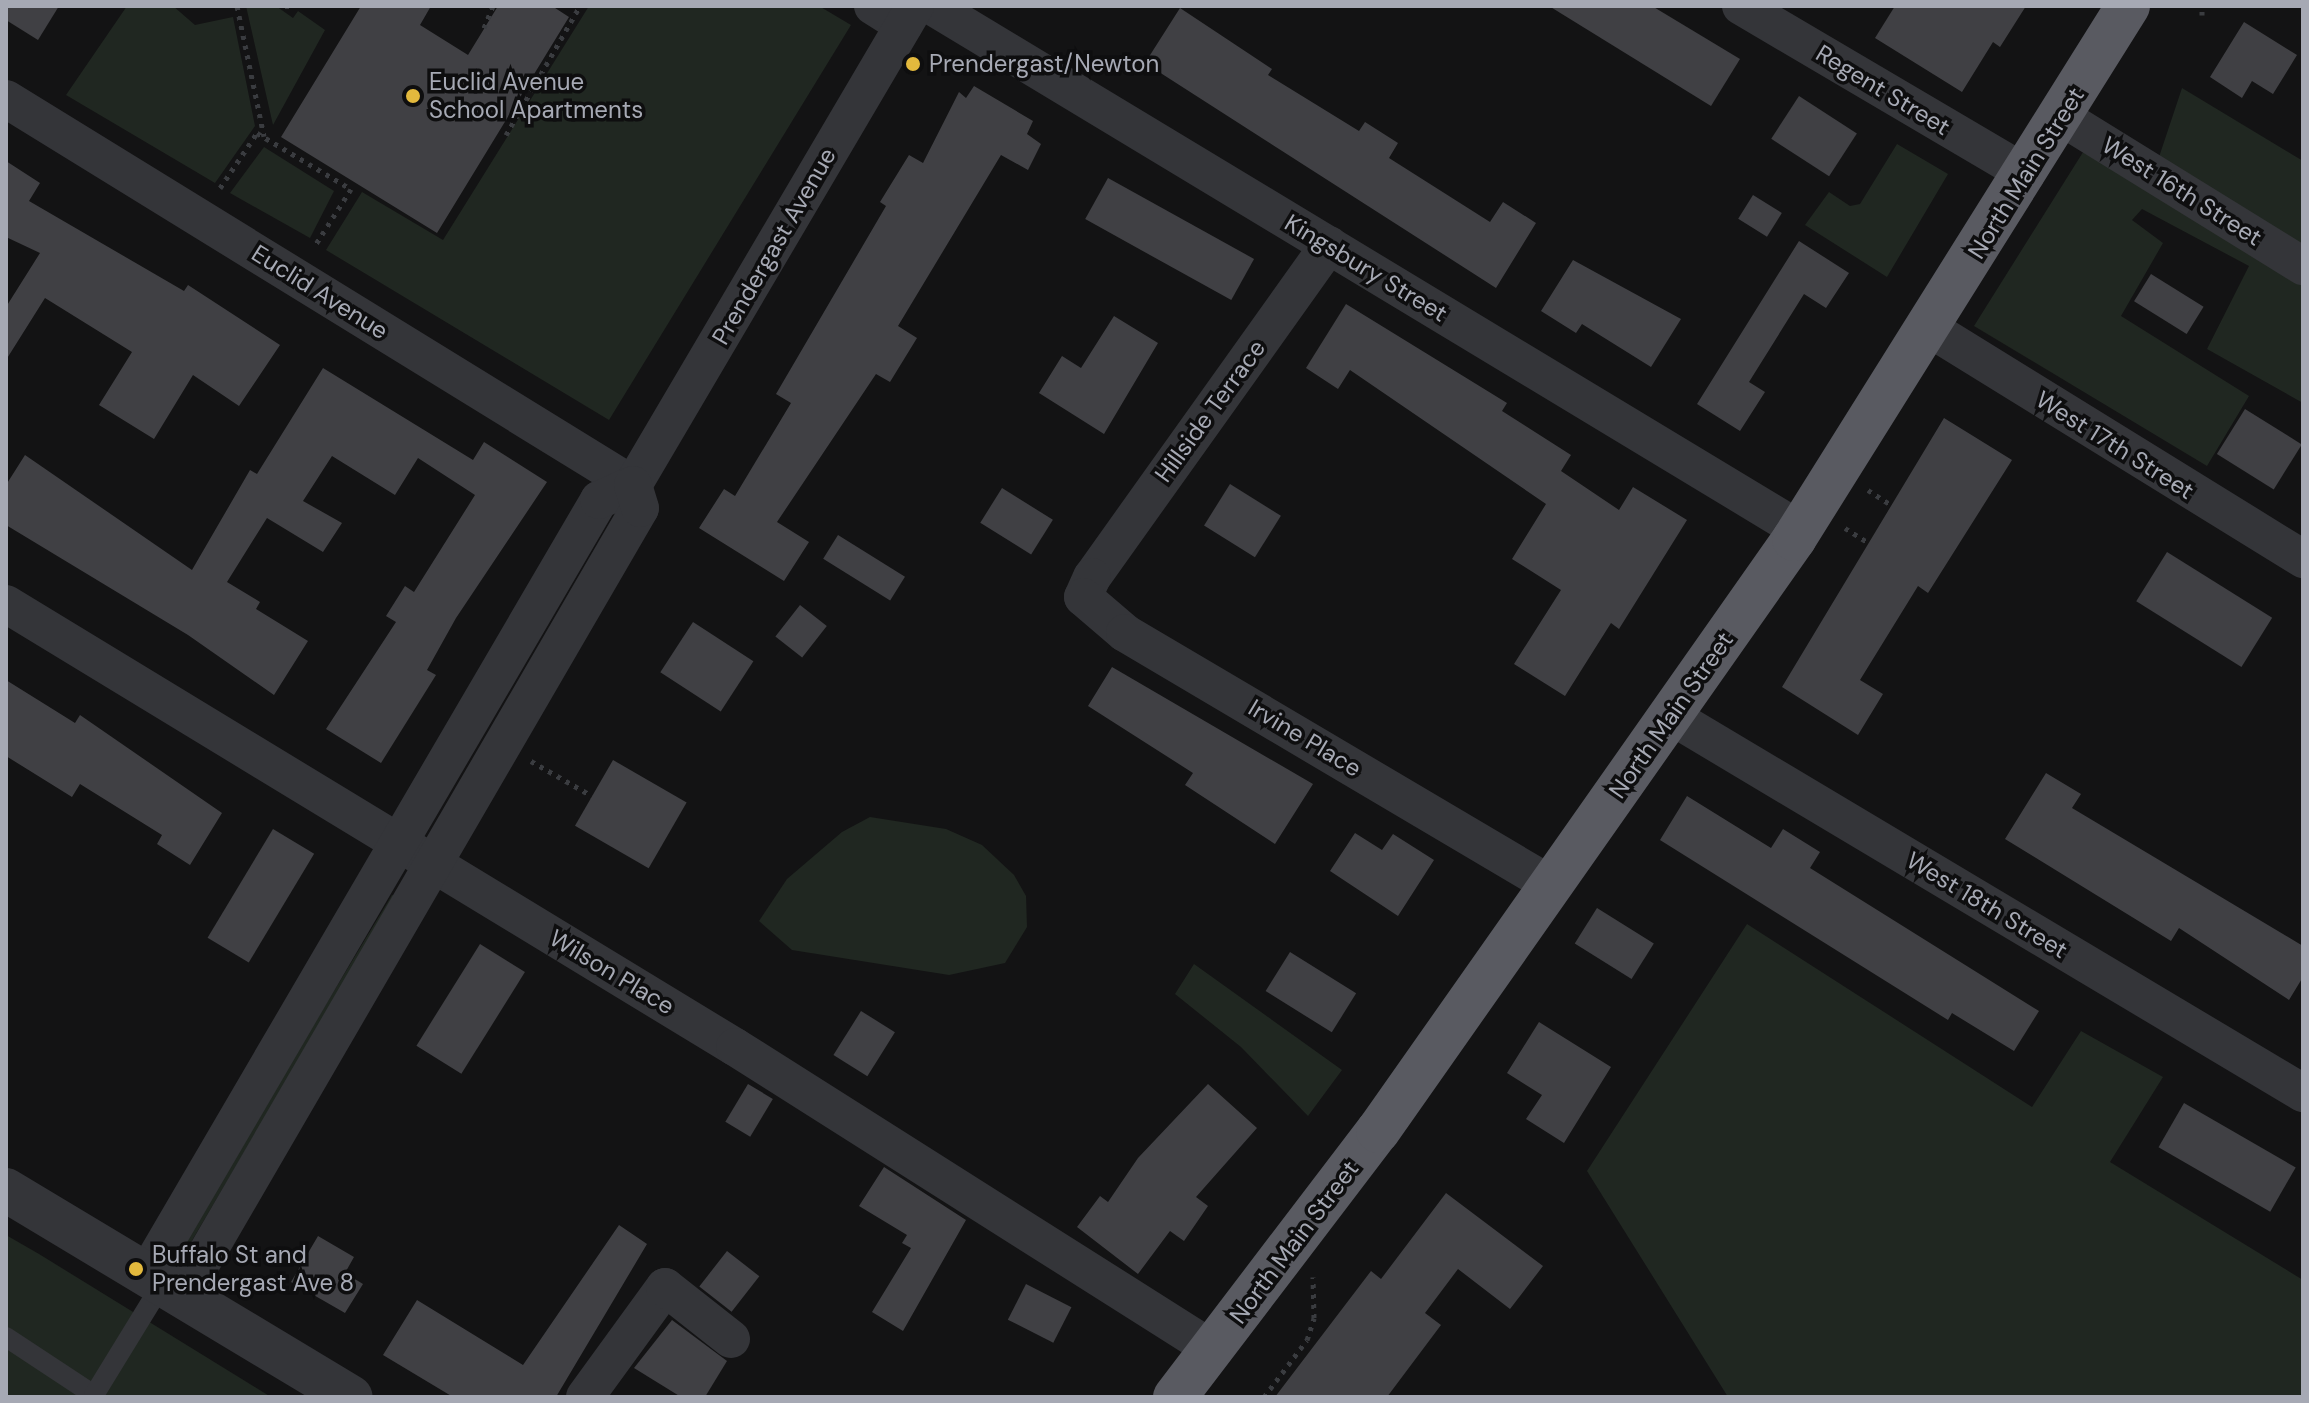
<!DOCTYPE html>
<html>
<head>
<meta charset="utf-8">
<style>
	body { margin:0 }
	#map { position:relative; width:2309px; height:1403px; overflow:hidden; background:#131314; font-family:"DM Sans",sans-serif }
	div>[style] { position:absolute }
	.green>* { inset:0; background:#202721 }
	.building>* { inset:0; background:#404044; transform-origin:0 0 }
	.path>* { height:5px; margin-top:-2.5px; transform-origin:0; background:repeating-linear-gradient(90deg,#3a3c40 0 4px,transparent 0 10px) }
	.service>* { height:20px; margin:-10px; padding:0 10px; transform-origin:10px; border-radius:10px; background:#343539 }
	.minor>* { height:38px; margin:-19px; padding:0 19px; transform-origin:19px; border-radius:19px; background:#343539 }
	.tertiary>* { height:44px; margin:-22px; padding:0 22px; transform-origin:22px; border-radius:22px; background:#343539 }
	.trunk>* { height:44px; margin:-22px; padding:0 22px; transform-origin:22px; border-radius:22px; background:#595a61 }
	.dots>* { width:22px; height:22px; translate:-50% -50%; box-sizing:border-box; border:4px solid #0e0e0f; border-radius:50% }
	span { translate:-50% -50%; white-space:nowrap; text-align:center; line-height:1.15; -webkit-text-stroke:7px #0e0e0f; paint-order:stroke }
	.poi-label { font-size:24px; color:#a6a9b4 }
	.left { translate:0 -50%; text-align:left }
	.street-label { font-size:24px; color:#a6a9b4 }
	.frame { position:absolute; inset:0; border:8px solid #a6a9b4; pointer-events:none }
</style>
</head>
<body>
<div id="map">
	<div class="green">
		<i style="clip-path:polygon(127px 6px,173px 6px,195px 25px,233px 17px,255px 126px,215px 183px,66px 95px)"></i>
		<i style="clip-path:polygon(246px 6px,276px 6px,293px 18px,298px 11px,325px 30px,273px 125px)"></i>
		<i style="clip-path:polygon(589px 6px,819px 6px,851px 25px,609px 420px,326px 250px,362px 192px,443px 240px)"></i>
		<i style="clip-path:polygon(2182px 88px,2303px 161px,2303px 403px,2207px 349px,2249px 266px,2142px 209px,2132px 220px,2163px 243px,2121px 316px,2249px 396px,2207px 466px,1974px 326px,2085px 149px,2151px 181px)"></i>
		<i style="clip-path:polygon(1897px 144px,1948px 174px,1887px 277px,1805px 225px,1829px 192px,1850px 206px,1860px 204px)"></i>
		<i style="clip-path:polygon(264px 147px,334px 191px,310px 238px,230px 193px)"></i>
		<i style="clip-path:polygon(870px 817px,946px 829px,982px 845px,1014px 875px,1026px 896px,1027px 927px,1005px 963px,949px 975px,792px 950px,759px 921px,787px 879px,842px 832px)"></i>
		<i style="clip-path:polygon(392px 895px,396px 895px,187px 1249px,182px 1242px)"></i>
		<i style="clip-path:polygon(1747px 924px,2032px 1107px,2081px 1031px,2163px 1077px,2110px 1162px,2303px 1280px,2303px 1397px,1728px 1397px,1587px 1171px)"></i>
		<i style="clip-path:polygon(1194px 964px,1342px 1070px,1308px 1116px,1241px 1047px,1175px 994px)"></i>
		<i style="clip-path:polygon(6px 1235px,39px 1254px,271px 1397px,6px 1397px)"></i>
	</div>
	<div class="building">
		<i style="clip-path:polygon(6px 6px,59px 6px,38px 40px,6px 20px)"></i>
		<i style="clip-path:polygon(361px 6px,431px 6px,420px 25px,468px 55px,498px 6px,552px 6px,569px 17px,437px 233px,281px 137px)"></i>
		<i style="clip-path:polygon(1549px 6px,1652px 6px,1740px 59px,1711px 106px)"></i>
		<i style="clip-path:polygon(1895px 6px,2026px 6px,2000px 47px,1993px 42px,1962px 92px,1875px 38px)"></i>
		<i style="clip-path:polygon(1180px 8px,1272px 69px,1268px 75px,1359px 131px,1365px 122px,1398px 143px,1389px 158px,1490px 222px,1503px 202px,1536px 223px,1496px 288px,1145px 63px)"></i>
		<i style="clip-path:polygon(2244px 22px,2297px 55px,2273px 94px,2252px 81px,2242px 98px,2210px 77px)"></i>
		<i style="clip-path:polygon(974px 86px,1033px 121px,1027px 134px,1041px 144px,1028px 170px,1001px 155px,898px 326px,917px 338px,890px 382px,876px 374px,777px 522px,809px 542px,784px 581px,699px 528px,724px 489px,735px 496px,791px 403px,776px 394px,886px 206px,880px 202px,909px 155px,923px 163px,959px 92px,966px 98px)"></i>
		<i style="left:1799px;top:96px;width:69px;height:51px;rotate:33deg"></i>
		<i style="clip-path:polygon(6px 161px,40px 183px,29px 201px,184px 291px,188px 285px,280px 345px,239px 406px,193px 375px,154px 439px,99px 405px,132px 352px,45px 298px,6px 360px,6px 307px,40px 253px,6px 237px)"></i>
		<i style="left:1108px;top:178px;width:167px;height:47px;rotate:29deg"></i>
		<i style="left:1753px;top:195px;width:34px;height:28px;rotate:32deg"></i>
		<i style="clip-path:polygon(1799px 241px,1849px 273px,1826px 308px,1804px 294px,1749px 382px,1765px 392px,1740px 431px,1697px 404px)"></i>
		<i style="clip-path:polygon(1573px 260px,1681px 319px,1651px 367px,1582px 324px,1576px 333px,1541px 311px)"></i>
		<i style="left:2151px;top:274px;width:62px;height:32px;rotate:32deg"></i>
		<i style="clip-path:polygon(1346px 304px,1507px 403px,1502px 411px,1571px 455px,1561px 471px,1619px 510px,1633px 487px,1687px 520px,1619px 629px,1611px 623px,1565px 696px,1514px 664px,1561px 590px,1512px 559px,1546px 504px,1350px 370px,1338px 389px,1306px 368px)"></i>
		<i style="clip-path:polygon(1114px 316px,1158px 343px,1104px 434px,1039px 393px,1062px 356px,1081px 368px)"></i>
		<i style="clip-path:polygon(323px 368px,473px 460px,484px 442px,547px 482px,456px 618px,427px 670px,436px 675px,381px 763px,326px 729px,396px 622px,386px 616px,405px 586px,414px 592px,475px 495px,418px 458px,395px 495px,332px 456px,303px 501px,342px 523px,323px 552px,267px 518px,227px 582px,260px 602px,256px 609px,308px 641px,274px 695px,188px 635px,6px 525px,6px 485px,25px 455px,192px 570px,250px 470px,257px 474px)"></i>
		<i style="left:2245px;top:409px;width:67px;height:53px;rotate:32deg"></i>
		<i style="clip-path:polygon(1944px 418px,2012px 460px,1928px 593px,1918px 586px,1860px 680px,1883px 694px,1858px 735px,1782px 687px)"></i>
		<i style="left:1230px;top:484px;width:60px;height:49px;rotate:32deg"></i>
		<i style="left:1002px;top:488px;width:60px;height:41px;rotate:32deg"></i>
		<i style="left:838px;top:535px;width:79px;height:28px;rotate:32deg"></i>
		<i style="left:2167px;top:552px;width:124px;height:58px;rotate:32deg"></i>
		<i style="left:800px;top:605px;width:34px;height:40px;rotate:38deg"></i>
		<i style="left:693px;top:622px;width:72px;height:60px;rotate:33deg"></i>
		<i style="clip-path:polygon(1112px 667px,1313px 784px,1275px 844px,1185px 785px,1193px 773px,1088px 706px)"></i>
		<i style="clip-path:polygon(6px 680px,75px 723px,80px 715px,222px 813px,190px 865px,157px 844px,162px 835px,80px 784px,72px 797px,6px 756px)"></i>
		<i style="left:613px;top:760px;width:85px;height:76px;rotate:30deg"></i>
		<i style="clip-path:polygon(2046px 773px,2081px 794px,2072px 808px,2303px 946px,2303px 977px,2289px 1000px,2179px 928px,2171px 941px,2005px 839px)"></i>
		<i style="clip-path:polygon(1687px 796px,1771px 848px,1783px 829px,1820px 852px,1810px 868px,2039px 1011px,2014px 1051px,1952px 1013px,1948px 1020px,1660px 840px)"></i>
		<i style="left:273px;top:829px;width:48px;height:127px;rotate:31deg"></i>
		<i style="clip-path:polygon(1355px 833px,1382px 850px,1393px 834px,1434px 860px,1398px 916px,1330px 871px)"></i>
		<i style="left:1597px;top:908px;width:67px;height:42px;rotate:32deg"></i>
		<i style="left:480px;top:944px;width:53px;height:120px;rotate:32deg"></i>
		<i style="left:1290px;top:952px;width:78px;height:46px;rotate:32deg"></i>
		<i style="left:861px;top:1011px;width:40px;height:52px;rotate:32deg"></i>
		<i style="clip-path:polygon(1539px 1022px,1611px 1067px,1564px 1143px,1526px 1119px,1542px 1095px,1507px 1073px)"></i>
		<i style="left:748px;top:1084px;width:29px;height:44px;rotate:31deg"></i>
		<i style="clip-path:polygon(1208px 1084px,1257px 1128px,1196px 1197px,1208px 1206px,1184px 1241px,1170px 1231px,1138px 1274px,1077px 1227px,1100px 1196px,1108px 1202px,1138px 1158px)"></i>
		<i style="left:2184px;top:1103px;width:129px;height:51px;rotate:30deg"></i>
		<i style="clip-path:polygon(884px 1167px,966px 1220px,903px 1331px,872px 1312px,911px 1248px,902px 1243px,907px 1235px,859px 1206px)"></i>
		<i style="clip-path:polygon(1446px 1193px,1543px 1266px,1510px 1309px,1458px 1269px,1425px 1313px,1441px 1325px,1387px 1397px,1275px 1397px,1371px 1271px,1381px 1279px)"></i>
		<i style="clip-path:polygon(619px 1225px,647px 1244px,556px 1397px,453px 1397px,383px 1355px,417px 1300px,523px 1365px)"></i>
		<i style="clip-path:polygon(318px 1236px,354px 1257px,345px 1273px,363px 1284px,345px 1313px,291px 1282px)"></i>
		<i style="left:727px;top:1251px;width:41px;height:45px;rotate:38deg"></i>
		<i style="left:1026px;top:1284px;width:51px;height:40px;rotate:27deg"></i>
		<i style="clip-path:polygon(672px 1320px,727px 1361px,705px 1397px,681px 1397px,634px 1368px)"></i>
	</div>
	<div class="path">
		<i style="left:237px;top:6px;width:133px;rotate:78.3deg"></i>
		<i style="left:285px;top:6px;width:7px"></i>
		<i style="left:2202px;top:15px;width:9px;rotate:-90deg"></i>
		<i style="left:484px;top:28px;width:24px;rotate:-68deg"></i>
		<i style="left:506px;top:135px;width:149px;rotate:-60.2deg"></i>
		<i style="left:220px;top:188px;width:66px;rotate:-56.1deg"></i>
		<i style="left:257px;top:133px;width:109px;rotate:30.8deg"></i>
		<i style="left:351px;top:189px;width:69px;rotate:122.5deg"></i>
		<i style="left:1868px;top:490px;width:27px;rotate:33deg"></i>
		<i style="left:1845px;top:528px;width:26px;rotate:32deg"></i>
		<i style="left:531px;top:761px;width:70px;rotate:29.8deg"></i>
		<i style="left:1264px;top:1397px;width:71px;rotate:-53deg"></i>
		<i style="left:1307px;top:1340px;width:23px;rotate:-72deg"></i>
		<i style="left:1314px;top:1318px;width:41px;rotate:-91.4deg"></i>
	</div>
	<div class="service">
		<i style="left:6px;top:1337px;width:105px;rotate:33.4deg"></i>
		<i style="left:94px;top:1395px;width:130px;rotate:-58.5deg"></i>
	</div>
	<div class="minor">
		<i style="left:873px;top:6px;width:36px;rotate:32deg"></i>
		<i style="left:932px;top:6px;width:1014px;rotate:31.12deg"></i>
		<i style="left:1741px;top:6px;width:331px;rotate:30.5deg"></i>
		<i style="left:6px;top:99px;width:736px;rotate:31.62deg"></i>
		<i style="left:2060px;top:116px;width:286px;rotate:31.7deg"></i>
		<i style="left:1329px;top:245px;width:408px;rotate:125.5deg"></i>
		<i style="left:1092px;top:577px;width:22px;rotate:114deg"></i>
		<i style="left:1083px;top:597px;width:55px;rotate:40.6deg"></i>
		<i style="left:1125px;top:633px;width:495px;rotate:30.6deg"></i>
		<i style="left:1929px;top:328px;width:440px;rotate:31.7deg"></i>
		<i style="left:633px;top:485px;width:556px;rotate:-59.51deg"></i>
		<i style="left:6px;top:604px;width:853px;rotate:31.29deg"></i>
		<i style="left:735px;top:1047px;width:565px;rotate:32.34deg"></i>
		<i style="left:1671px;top:716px;width:736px;rotate:30.82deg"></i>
		<i style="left:146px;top:1275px;width:898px;rotate:-59.69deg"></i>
		<i style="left:599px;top:500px;width:37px;rotate:-24deg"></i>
		<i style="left:182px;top:1296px;width:911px;rotate:-59.83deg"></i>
		<i style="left:640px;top:508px;width:24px;rotate:-107deg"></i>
		<i style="left:585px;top:1397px;width:136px;rotate:-54deg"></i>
		<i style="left:665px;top:1287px;width:84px;rotate:38.2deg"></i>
	</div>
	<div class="tertiary">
		<i style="left:6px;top:1190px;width:402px;rotate:31deg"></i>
	</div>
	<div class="trunk">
		<i style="left:1175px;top:1397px;width:335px;rotate:-52.7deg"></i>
		<i style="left:1378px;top:1131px;width:724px;rotate:-54.9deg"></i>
		<i style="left:1794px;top:539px;width:629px;rotate:-57.93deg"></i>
	</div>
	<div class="dots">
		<i style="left:913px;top:64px;background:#e3b93d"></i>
		<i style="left:413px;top:96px;background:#e3b93d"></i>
		<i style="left:136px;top:1269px;background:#e3b93d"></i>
	</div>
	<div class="poi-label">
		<span class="left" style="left:929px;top:64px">Prendergast/Newton</span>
		<span class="left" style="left:429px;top:96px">Euclid Avenue<br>School Apartments</span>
		<span class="left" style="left:152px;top:1269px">Buffalo St and<br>Prendergast Ave 8</span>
	</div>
	<div class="street-label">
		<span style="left:1883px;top:90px;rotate:31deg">Regent Street</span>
		<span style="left:2026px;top:173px;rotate:-58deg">North Main Street</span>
		<span style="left:2182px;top:191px;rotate:32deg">West 16th Street</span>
		<span style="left:774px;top:246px;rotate:-60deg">Prendergast Avenue</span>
		<span style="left:1366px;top:268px;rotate:31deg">Kingsbury Street</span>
		<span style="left:320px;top:292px;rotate:32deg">Euclid Avenue</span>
		<span style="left:1210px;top:411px;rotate:-54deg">Hillside Terrace</span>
		<span style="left:2115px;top:445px;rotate:32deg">West 17th Street</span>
		<span style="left:1671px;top:715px;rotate:-55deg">North Main Street</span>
		<span style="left:1305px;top:738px;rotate:31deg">Irvine Place</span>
		<span style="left:1987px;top:905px;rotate:31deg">West 18th Street</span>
		<span style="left:612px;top:972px;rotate:31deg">Wilson Place</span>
		<span style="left:1294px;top:1242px;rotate:-53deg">North Main Street</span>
	</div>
	<div class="frame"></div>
</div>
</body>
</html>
